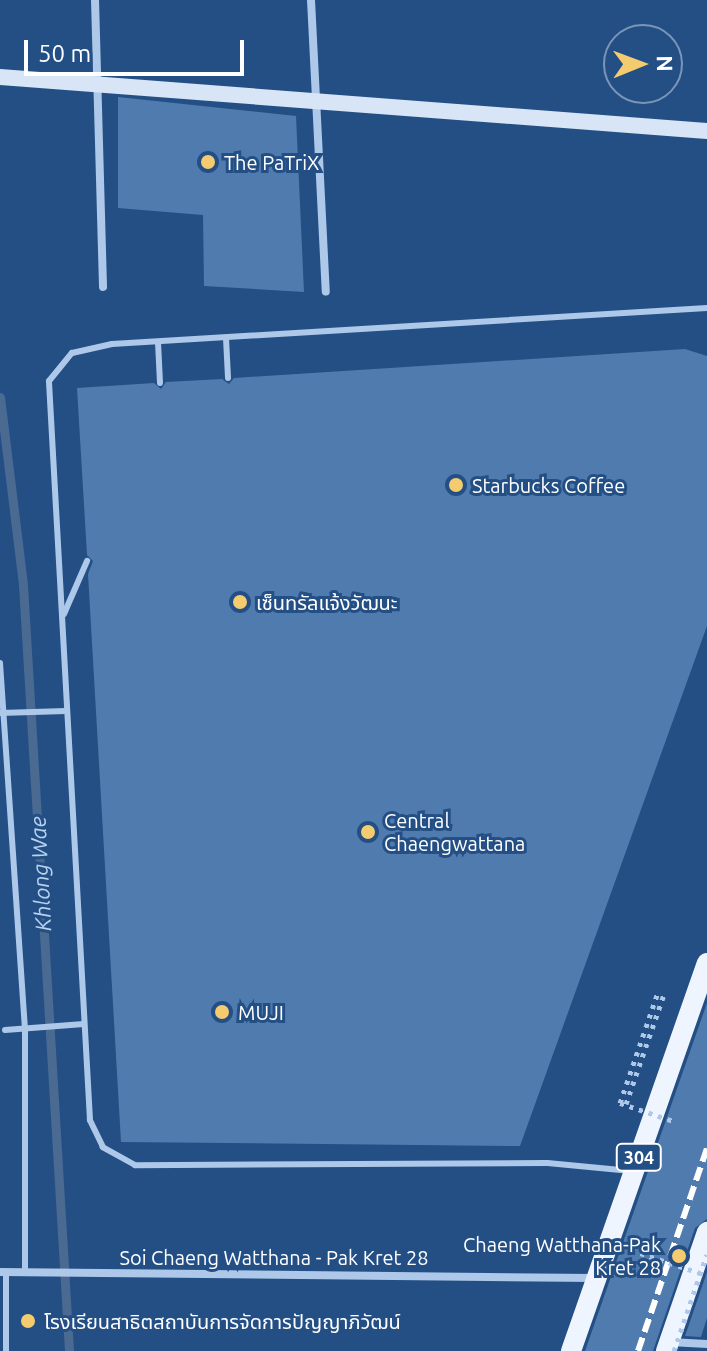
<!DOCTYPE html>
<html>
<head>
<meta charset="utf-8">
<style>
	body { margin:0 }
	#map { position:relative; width:707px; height:1351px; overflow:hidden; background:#234f85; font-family:Ubuntu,"Noto Sans Thai",sans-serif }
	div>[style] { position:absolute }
	.stream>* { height:9px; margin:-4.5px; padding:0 4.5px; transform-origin:4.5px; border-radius:4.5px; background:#4a6a91 }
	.building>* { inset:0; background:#507baf }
	.path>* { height:5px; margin-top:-2.5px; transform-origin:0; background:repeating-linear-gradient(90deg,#adc8e9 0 4px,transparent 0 10px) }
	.lane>* { height:6px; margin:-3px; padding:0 3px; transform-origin:3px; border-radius:3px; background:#adc8e9 }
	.street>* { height:8px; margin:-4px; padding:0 4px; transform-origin:4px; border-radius:4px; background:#adc8e9 }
	.secondary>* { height:16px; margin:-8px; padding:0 8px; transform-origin:8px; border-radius:8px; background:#d7e5f7 }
	.primary>* { height:20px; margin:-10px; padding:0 10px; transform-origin:10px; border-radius:10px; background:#eff5fe }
	.rail>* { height:6px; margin-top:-3px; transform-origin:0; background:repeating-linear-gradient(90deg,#fff 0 14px,transparent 0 20px) }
	.path-bridge>* { height:5px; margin-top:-2.5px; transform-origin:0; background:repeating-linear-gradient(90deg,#adc8e9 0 4px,transparent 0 10px) }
	.dots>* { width:22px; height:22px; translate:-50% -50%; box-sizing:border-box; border:4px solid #234f85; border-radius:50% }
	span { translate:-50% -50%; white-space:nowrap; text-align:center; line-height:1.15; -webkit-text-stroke:6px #234f85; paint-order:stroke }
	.shield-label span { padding:2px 6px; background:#234f85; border:2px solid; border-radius:6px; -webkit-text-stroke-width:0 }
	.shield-label { font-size:18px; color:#fff; font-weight:700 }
	.poi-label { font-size:20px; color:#fff }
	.left { translate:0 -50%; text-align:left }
	.right { translate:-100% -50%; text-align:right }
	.street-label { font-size:20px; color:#fff }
	.water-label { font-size:22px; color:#b8d2f0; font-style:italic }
	.north { position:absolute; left:603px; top:24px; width:80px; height:80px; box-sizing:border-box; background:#234f85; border:2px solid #7b95b6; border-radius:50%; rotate:89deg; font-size:22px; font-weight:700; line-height:32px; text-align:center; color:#fff }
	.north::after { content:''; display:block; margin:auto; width:28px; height:36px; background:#f4cc6f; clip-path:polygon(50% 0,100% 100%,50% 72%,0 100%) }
	.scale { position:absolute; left:24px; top:40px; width:220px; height:36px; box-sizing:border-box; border:4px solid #fff; border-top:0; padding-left:10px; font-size:24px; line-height:28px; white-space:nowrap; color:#fff; -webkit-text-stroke:6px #234f85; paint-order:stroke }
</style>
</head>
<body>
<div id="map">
	<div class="stream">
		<i style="left:0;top:397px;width:189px;rotate:83deg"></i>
		<i style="left:23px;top:585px;width:767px;rotate:86.56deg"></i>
	</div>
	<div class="building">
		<i style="clip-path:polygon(118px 97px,296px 116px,304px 292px,204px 286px,203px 215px,118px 208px)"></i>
		<i style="clip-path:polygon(685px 349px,707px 356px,707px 626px,520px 1146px,121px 1142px,88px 574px,93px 561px,87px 555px,77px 388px,154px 383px,161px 389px,166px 382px,222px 379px,229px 384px,234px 378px)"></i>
		<i style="clip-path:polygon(707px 1003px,707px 1219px,695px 1228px,653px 1351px,585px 1351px)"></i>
		<i style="clip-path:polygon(707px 1272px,707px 1318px,701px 1337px,685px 1336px)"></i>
	</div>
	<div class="path">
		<i style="left:620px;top:1103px;width:117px;rotate:-71.1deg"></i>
		<i style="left:626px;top:1104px;width:116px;rotate:-70.9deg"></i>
	</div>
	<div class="lane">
		<i style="left:226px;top:338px;width:40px;rotate:87.1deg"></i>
		<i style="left:158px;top:342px;width:41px;rotate:87.2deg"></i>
		<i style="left:64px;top:614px;width:58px;rotate:-66.5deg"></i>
		<i style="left:0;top:663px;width:366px;rotate:86.1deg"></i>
		<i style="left:25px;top:1028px;width:244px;rotate:90deg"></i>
		<i style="left:0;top:713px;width:66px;rotate:-1.7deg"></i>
		<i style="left:5px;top:1030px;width:79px;rotate:-4.3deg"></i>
		<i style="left:631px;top:1171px;width:84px;rotate:-174.6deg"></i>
		<i style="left:547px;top:1163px;width:412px;rotate:179.7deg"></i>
		<i style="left:135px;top:1165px;width:37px;rotate:-151deg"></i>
		<i style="left:103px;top:1147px;width:30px;rotate:-116deg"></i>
		<i style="left:90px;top:1120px;width:740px;rotate:-93.18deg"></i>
		<i style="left:49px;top:381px;width:36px;rotate:-51deg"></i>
		<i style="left:72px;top:353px;width:41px;rotate:-12.7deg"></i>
		<i style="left:112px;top:344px;width:596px;rotate:-3.46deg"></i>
		<i style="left:6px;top:1351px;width:79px;rotate:-90deg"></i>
	</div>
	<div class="street">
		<i style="left:95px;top:0;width:287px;rotate:88.4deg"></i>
		<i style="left:311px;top:0;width:292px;rotate:87.1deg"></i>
		<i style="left:0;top:1272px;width:595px;rotate:0.58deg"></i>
		<i style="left:670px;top:1342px;width:37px;rotate:3deg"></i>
	</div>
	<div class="secondary">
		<i style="left:0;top:77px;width:709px;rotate:4.37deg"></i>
	</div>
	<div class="primary">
		<i style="left:571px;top:1351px;width:411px;rotate:-70.7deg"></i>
		<i style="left:666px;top:1351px;width:126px;rotate:-71deg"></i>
	</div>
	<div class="rail">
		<i style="left:638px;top:1351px;width:214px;rotate:-71.2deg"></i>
	</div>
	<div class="path-bridge">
		<i style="left:620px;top:1103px;width:59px;rotate:18.7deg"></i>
		<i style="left:631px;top:1250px;width:73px;rotate:18.4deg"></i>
		<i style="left:674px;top:1351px;width:102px;rotate:-71.2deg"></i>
	</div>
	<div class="dots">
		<i style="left:208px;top:162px;background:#f4cc6f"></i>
		<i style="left:456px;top:485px;background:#f4cc6f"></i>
		<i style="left:240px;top:602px;background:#f4cc6f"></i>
		<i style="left:368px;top:832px;background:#f4cc6f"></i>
		<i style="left:222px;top:1012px;background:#f4cc6f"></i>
		<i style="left:679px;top:1256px;background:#f4cc6f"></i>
		<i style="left:28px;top:1321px;background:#f4cc6f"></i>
	</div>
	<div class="shield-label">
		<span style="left:639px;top:1157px">304</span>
	</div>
	<div class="poi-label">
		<span class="left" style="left:224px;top:162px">The PaTriX</span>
		<span class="left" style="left:472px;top:485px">Starbucks Coffee</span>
		<span class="left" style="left:256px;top:602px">เซ็นทรัลแจ้งวัฒนะ</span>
		<span class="left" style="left:384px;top:832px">Central<br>Chaengwattana</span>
		<span class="left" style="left:238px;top:1012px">MUJI</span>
		<span class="right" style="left:661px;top:1256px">Chaeng Watthana-Pak<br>Kret 28</span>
		<span class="left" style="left:44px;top:1321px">โรงเรียนสาธิตสถาบันการจัดการปัญญาภิวัฒน์</span>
	</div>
	<div class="street-label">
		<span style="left:274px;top:1257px">Soi Chaeng Watthana - Pak Kret 28</span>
	</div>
	<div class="water-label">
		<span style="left:40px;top:874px;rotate:-93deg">Khlong Wae</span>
	</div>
	<div class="north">N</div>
	<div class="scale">50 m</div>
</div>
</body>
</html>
